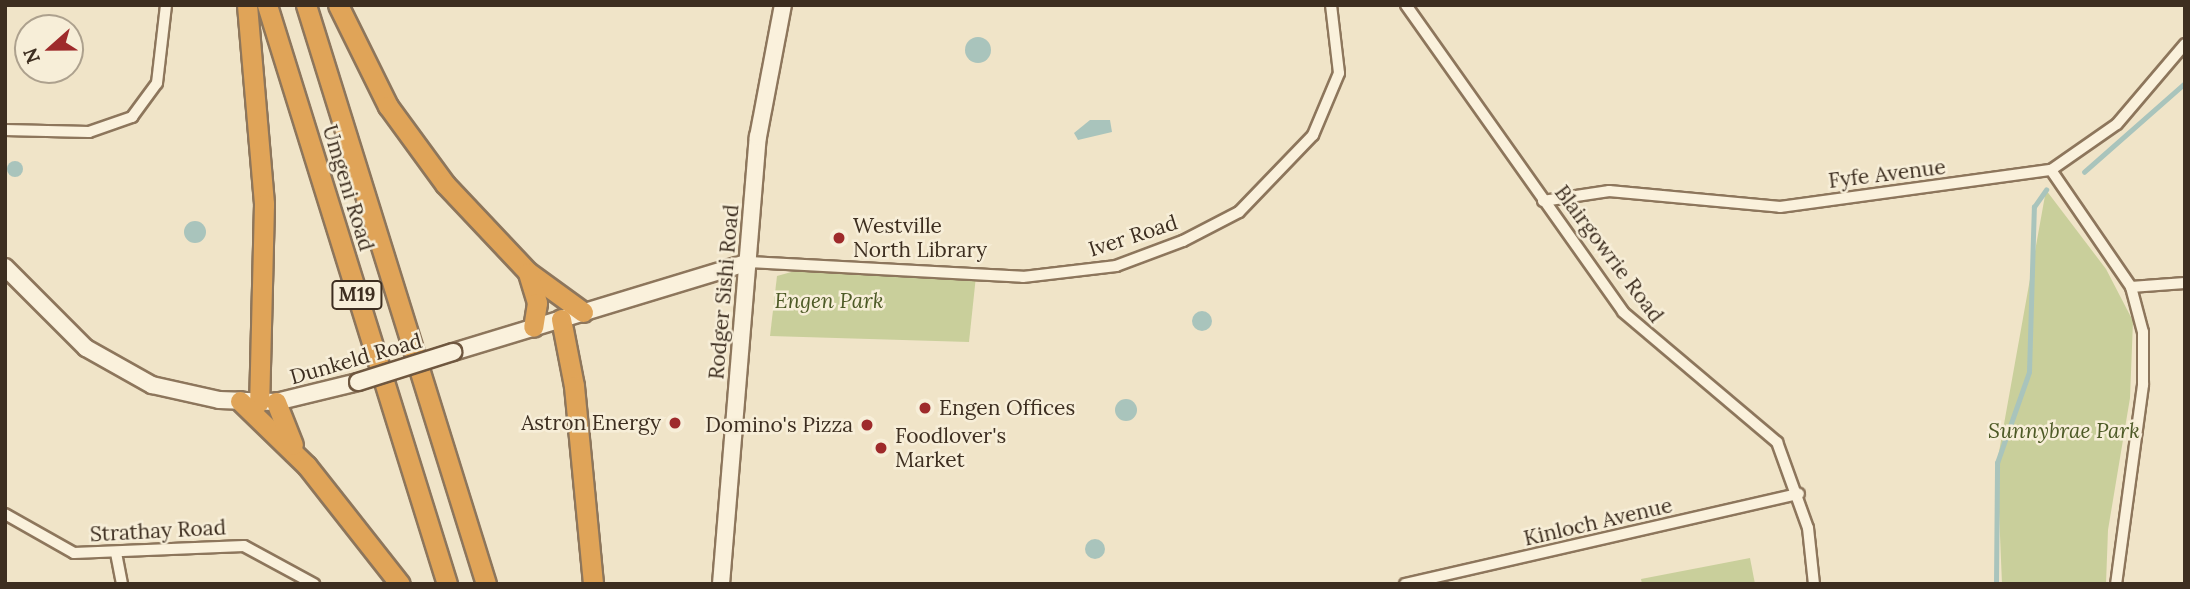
<!DOCTYPE html>
<html>
<head>
<meta charset="utf-8">
<style>
	body { margin:0 }
	#map { position:relative; width:2190px; height:589px; overflow:hidden; background:#f0e4c8; font-family:Lora,serif }
	div>[style] { position:absolute }
	.green>* { inset:0; background:#c9cf9b }
	.water>* { inset:0; background:#a9c4bc }
	.round { border-radius:50% }
	.stream>* { height:4.5px; margin:-2.25px; padding:0 2.25px; transform-origin:2.25px; border-radius:2.25px; background:#a9c4bc }
	.roads { filter:drop-shadow(2px 0 #8d765c) drop-shadow(-2px 0 #8d765c) drop-shadow(0 2px #8d765c) drop-shadow(0 -2px #8d765c) }
	.street>* { height:10px; margin:-5px; padding:0 5px; transform-origin:5px; border-radius:5px; background:#faf1dc }
	.secondary>* { height:16px; margin:-8px; padding:0 8px; transform-origin:8px; border-radius:8px; background:#faf1dc }
	.highway>* { height:19px; margin:-9.5px; padding:0 9.5px; transform-origin:9.5px; border-radius:9.5px; background:#e0a458 }
	.bridges { filter:drop-shadow(2px 0 #6f573f) drop-shadow(-2px 0 #6f573f) drop-shadow(0 2px #6f573f) drop-shadow(0 -2px #6f573f) }
	.secondary-bridge>* { height:16px; margin:-8px; padding:0 8px; transform-origin:8px; border-radius:8px; background:#faf1dc }
	.dots>* { width:19px; height:19px; translate:-50% -50%; box-sizing:border-box; border:4px solid #f7eed8; border-radius:50% }
	span { translate:-50% -50%; white-space:nowrap; text-align:center; line-height:1.15; -webkit-text-stroke:5px #f7eed8; paint-order:stroke }
	.shield-label span { padding:2px 5px; background:#f7eed8; border:2px solid; border-radius:5px; -webkit-text-stroke-width:0 }
	.shield-label { font-size:19px; color:#3d2e20; font-weight:700 }
	.street-label { font-size:21px; color:#3d2e20 }
	.poi-label { font-size:21px; color:#3d2e20 }
	.left { translate:0 -50%; text-align:left }
	.right { translate:-100% -50%; text-align:right }
	.park-label { font-size:21px; color:#4d5a26; font-style:italic }
	.frame { position:absolute; inset:0; border:7px solid #3d2e20; pointer-events:none }
	.north { position:absolute; left:14px; top:14px; width:70px; height:70px; box-sizing:border-box; background:#f7eed8; border:2px solid #ada18e; border-radius:50%; rotate:249deg; font-size:19px; font-weight:700; line-height:28px; text-align:center; color:#3d2e20 }
	.north::after { content:''; display:block; margin:auto; width:24px; height:32px; background:#9e2a2b; clip-path:polygon(50% 0,100% 100%,50% 72%,0 100%) }
</style>
</head>
<body>
<div id="map">
	<div class="green">
		<i style="clip-path:polygon(2046px 190px,2106px 269px,2133px 321px,2130px 398px,2108px 530px,2106px 584px,2002px 584px,1997px 463px)"></i>
		<i style="clip-path:polygon(820px 264px,976px 276px,969px 342px,770px 336px,777px 276px)"></i>
		<i style="clip-path:polygon(1750px 558px,1755px 584px,1642px 584px,1641px 579px)"></i>
	</div>
	<div class="water">
		<i class="round" style="left:965px;top:37px;width:26px;height:26px"></i>
		<i style="clip-path:polygon(1090px 120px,1110px 120px,1112px 132px,1078px 140px,1074px 133px)"></i>
		<i class="round" style="left:7px;top:161px;width:16px;height:16px"></i>
		<i class="round" style="left:184px;top:221px;width:22px;height:22px"></i>
		<i class="round" style="left:1192px;top:311px;width:20px;height:20px"></i>
		<i class="round" style="left:1115px;top:399px;width:22px;height:22px"></i>
		<i class="round" style="left:1085px;top:539px;width:20px;height:20px"></i>
	</div>
	<div class="stream">
		<i style="left:2084px;top:172px;width:135px;rotate:-41.4deg"></i>
		<i style="left:1996px;top:584px;width:121px;rotate:-89.5deg"></i>
		<i style="left:1997px;top:463px;width:96px;rotate:-70.6deg"></i>
		<i style="left:2029px;top:372px;width:165px;rotate:-88.3deg"></i>
		<i style="left:2034px;top:207px;width:21px;rotate:-55deg"></i>
	</div>
	<div class="roads">
		<div class="street">
			<i style="left:1406px;top:5px;width:376px;rotate:54.7deg"></i>
			<i style="left:1623px;top:312px;width:202px;rotate:40.2deg"></i>
			<i style="left:1777px;top:442px;width:91px;rotate:70.2deg"></i>
			<i style="left:1808px;top:528px;width:56px;rotate:83.9deg"></i>
			<i style="left:5px;top:130px;width:84px;rotate:1.4deg"></i>
			<i style="left:89px;top:132px;width:46px;rotate:-19.2deg"></i>
			<i style="left:132px;top:117px;width:42px;rotate:-53.7deg"></i>
			<i style="left:157px;top:83px;width:79px;rotate:-83.4deg"></i>
			<i style="left:2051px;top:170px;width:142px;rotate:55.6deg"></i>
			<i style="left:2131px;top:287px;width:47px;rotate:75.1deg"></i>
			<i style="left:2143px;top:332px;width:53px;rotate:90deg"></i>
			<i style="left:2143px;top:385px;width:201px;rotate:97.7deg"></i>
			<i style="left:1543px;top:201px;width:67px;rotate:-8.6deg"></i>
			<i style="left:1609px;top:191px;width:172px;rotate:5.3deg"></i>
			<i style="left:1780px;top:207px;width:274px;rotate:-7.8deg"></i>
			<i style="left:2051px;top:170px;width:80px;rotate:-34.9deg"></i>
			<i style="left:2117px;top:124px;width:105px;rotate:-49.6deg"></i>
			<i style="left:749px;top:262px;width:274px;rotate:3.1deg"></i>
			<i style="left:1023px;top:277px;width:94px;rotate:-6.7deg"></i>
			<i style="left:1116px;top:266px;width:72px;rotate:-20.5deg"></i>
			<i style="left:1183px;top:241px;width:63px;rotate:-27.4deg"></i>
			<i style="left:1239px;top:212px;width:107px;rotate:-46.1deg"></i>
			<i style="left:1313px;top:135px;width:67px;rotate:-67.2deg"></i>
			<i style="left:1339px;top:73px;width:68px;rotate:-96.7deg"></i>
			<i style="left:2131px;top:287px;width:54px;rotate:-4.2deg"></i>
			<i style="left:5px;top:514px;width:79px;rotate:29.5deg"></i>
			<i style="left:74px;top:553px;width:170px;rotate:-2.4deg"></i>
			<i style="left:244px;top:546px;width:80px;rotate:28.5deg"></i>
			<i style="left:116px;top:553px;width:32px;rotate:79deg"></i>
			<i style="left:1405px;top:584px;width:404px;rotate:-12.9deg"></i>
		</div>
		<div class="secondary">
			<i style="left:5px;top:267px;width:115px;rotate:45deg"></i>
			<i style="left:86px;top:348px;width:76px;rotate:29.3deg"></i>
			<i style="left:152px;top:385px;width:69px;rotate:12.6deg"></i>
			<i style="left:219px;top:400px;width:57px;rotate:2deg"></i>
			<i style="left:276px;top:402px;width:84px;rotate:-13.7deg"></i>
			<i style="left:453px;top:352px;width:309px;rotate:-16.9deg"></i>
			<i style="left:721px;top:584px;width:449px;rotate:-85.3deg"></i>
			<i style="left:758px;top:137px;width:134px;rotate:-79.3deg"></i>
		</div>
		<div class="highway">
			<i style="left:247px;top:5px;width:200px;rotate:85.1deg"></i>
			<i style="left:264px;top:204px;width:198px;rotate:91.4deg"></i>
			<i style="left:267px;top:5px;width:606px;rotate:72.73deg"></i>
			<i style="left:306px;top:5px;width:606px;rotate:72.73deg"></i>
			<i style="left:338px;top:5px;width:113px;rotate:63.7deg"></i>
			<i style="left:388px;top:106px;width:97px;rotate:53.8deg"></i>
			<i style="left:445px;top:184px;width:121px;rotate:46.7deg"></i>
			<i style="left:528px;top:272px;width:68px;rotate:36deg"></i>
			<i style="left:528px;top:273px;width:31px;rotate:73deg"></i>
			<i style="left:537px;top:303px;width:24px;rotate:99deg"></i>
			<i style="left:561px;top:319px;width:68px;rotate:79deg"></i>
			<i style="left:574px;top:386px;width:199px;rotate:84.5deg"></i>
			<i style="left:240px;top:401px;width:93px;rotate:44.1deg"></i>
			<i style="left:307px;top:466px;width:150px;rotate:51.8deg"></i>
			<i style="left:276px;top:402px;width:46px;rotate:68.4deg"></i>
		</div>
	</div>
	<div class="bridges">
		<div class="secondary-bridge">
			<i style="left:358px;top:382px;width:100px;rotate:-17.5deg"></i>
		</div>
	</div>
	<div class="dots">
		<i style="left:839px;top:238px;background:#9e2a2b"></i>
		<i style="left:925px;top:408px;background:#9e2a2b"></i>
		<i style="left:675px;top:423px;background:#9e2a2b"></i>
		<i style="left:867px;top:425px;background:#9e2a2b"></i>
		<i style="left:881px;top:448px;background:#9e2a2b"></i>
	</div>
	<div class="shield-label">
		<span style="left:357px;top:295px">M19</span>
	</div>
	<div class="street-label">
		<span style="left:1887px;top:174px;rotate:-7deg">Fyfe Avenue</span>
		<span style="left:348px;top:188px;rotate:73deg">Umgeni Road</span>
		<span style="left:1133px;top:236px;rotate:-18deg">Iver Road</span>
		<span style="left:1609px;top:254px;rotate:53deg">Blairgowrie Road</span>
		<span style="left:724px;top:292px;rotate:-85deg">Rodger Sishi Road</span>
		<span style="left:356px;top:359px;rotate:-16deg">Dunkeld Road</span>
		<span style="left:1598px;top:522px;rotate:-13deg">Kinloch Avenue</span>
		<span style="left:158px;top:531px;rotate:-3deg">Strathay Road</span>
	</div>
	<div class="poi-label">
		<span class="left" style="left:853px;top:238px">Westville<br>North Library</span>
		<span class="left" style="left:939px;top:408px">Engen Offices</span>
		<span class="right" style="left:661px;top:423px">Astron Energy</span>
		<span class="right" style="left:853px;top:425px">Domino's Pizza</span>
		<span class="left" style="left:895px;top:448px">Foodlover's<br>Market</span>
	</div>
	<div class="park-label">
		<span style="left:829px;top:301px">Engen Park</span>
		<span style="left:2064px;top:431px">Sunnybrae Park</span>
	</div>
	<div class="frame"></div>
	<div class="north">N</div>
</div>
</body>
</html>
